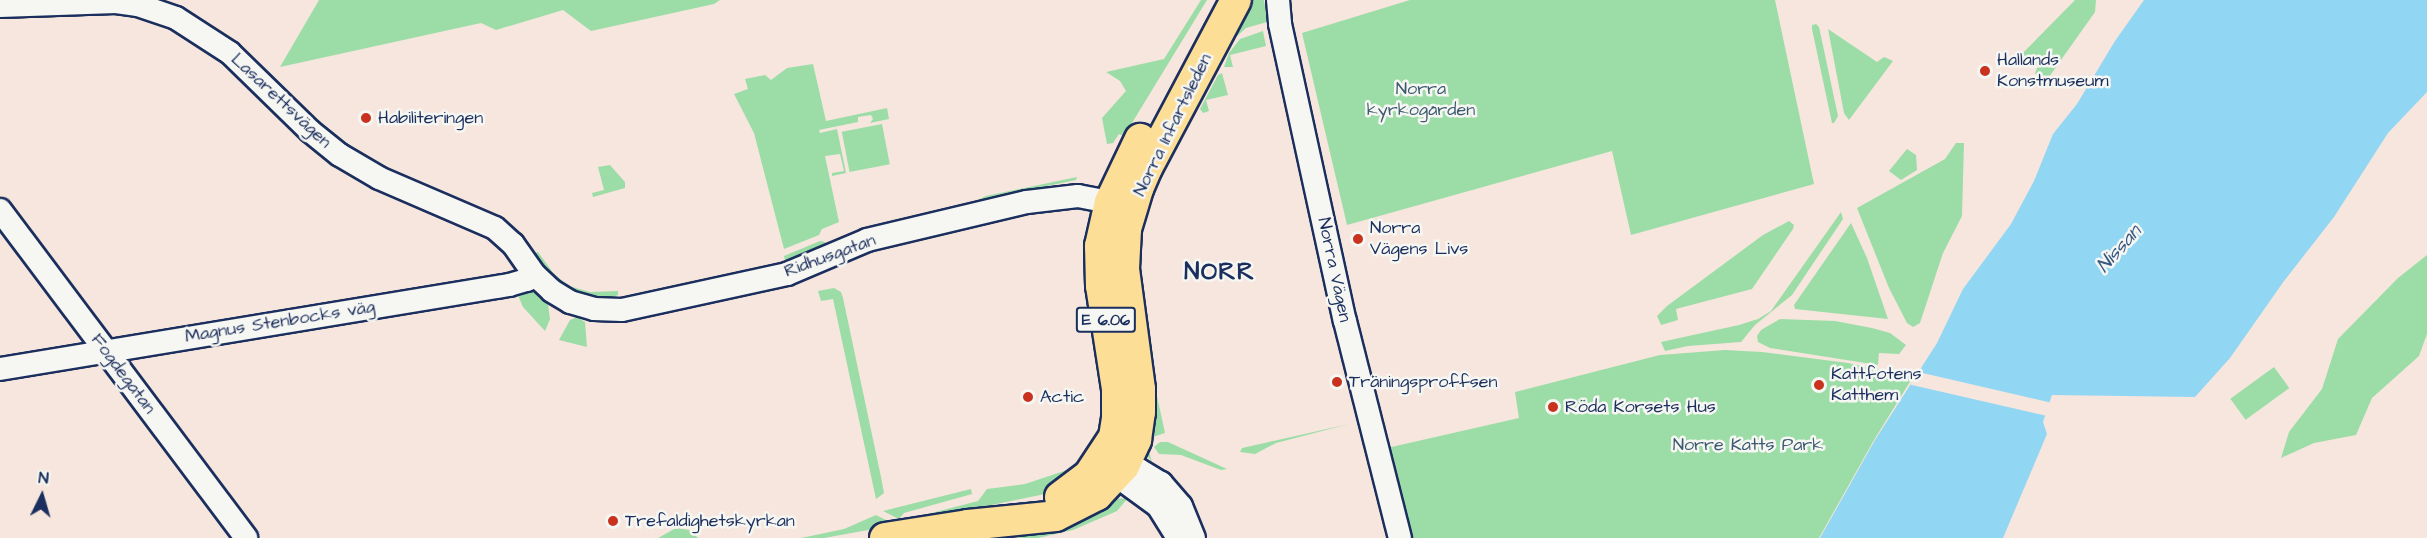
<!DOCTYPE html>
<html>
<head>
<meta charset="utf-8">
<style>
	body { margin:0 }
	#map { position:relative; width:2427px; height:538px; overflow:hidden; background:#f7e6dd; font-family:"Architects Daughter",sans-serif }
	div>[style] { position:absolute }
	.green>* { inset:0; background:#9cdda7; transform-origin:0 0 }
	.water>* { inset:0; background:#91d6f3 }
	.pier>* { inset:0; background:#f7e6dd; transform-origin:0 0 }
	.roads { filter:drop-shadow(2px 0 #1b2f5e) drop-shadow(-2px 0 #1b2f5e) drop-shadow(0 2px #1b2f5e) drop-shadow(0 -2px #1b2f5e) }
	.secondary>* { height:22px; margin:-11px; padding:0 11px; transform-origin:11px; border-radius:11px; background:#f6f6f2 }
	.highway>* { height:30px; margin:-15px; padding:0 15px; transform-origin:15px; border-radius:15px; background:#fdde96 }
	.dots>* { width:16px; height:16px; translate:-50% -50%; box-sizing:border-box; border:3px solid #f6f6f2; border-radius:50% }
	span { translate:-50% -50%; white-space:nowrap; text-align:center; line-height:1.15; -webkit-text-stroke:5px #f6f6f2; paint-order:stroke }
	.shield-label span { padding:2px 4px; background:#f6f6f2; border:2px solid; border-radius:4px; -webkit-text-stroke-width:0 }
	.shield-label { font-size:16px; color:#1b2f5e; font-weight:700 }
	.poi-label { font-size:18px; color:#1b2f5e }
	.left { translate:0 -50%; text-align:left }
	.park-label { font-size:18px; color:#3b5a70 }
	.street-label { font-size:18px; color:#1b2f5e }
	.water-label { font-size:20px; color:#385983; font-style:italic }
	.district-label { font-size:24px; color:#1b2f5e; font-weight:700; letter-spacing:1.5px }
	.north { position:absolute; left:12px; top:466px; width:60px; height:60px; -webkit-text-stroke:4px #f6f6f2; paint-order:stroke; rotate:5deg; font-size:16px; font-weight:700; line-height:24px; text-align:center; color:#1b2f5e }
	.north::after { content:''; display:block; margin:auto; width:21px; height:27px; background:#1b2f5e; clip-path:polygon(50% 0,100% 100%,50% 72%,0 100%) }
</style>
</head>
<body>
<div id="map">
	<div class="green">
		<i style="clip-path:polygon(319px 0,720px 0,714px 4px,591px 31px,563px 10px,496px 30px,481px 23px,280px 67px)"></i>
		<i style="clip-path:polygon(1201px 0,1207px 0,1124px 136px,1119px 134px,1113px 143px,1107px 144px,1102px 118px,1126px 91px,1120px 81px,1106px 72px,1164px 59px)"></i>
		<i style="clip-path:polygon(1247px 0,1264px 0,1267px 22px,1246px 28px,1226px 46px)"></i>
		<i style="clip-path:polygon(1410px 0,1775px 0,1814px 184px,1631px 235px,1612px 151px,1347px 225px,1302px 33px)"></i>
		<i style="clip-path:polygon(2075px 0,2096px 0,2095px 12px,2044px 84px,2035px 73px,2038px 66px,2019px 57px)"></i>
		<i style="clip-path:polygon(1816px 24px,1819px 27px,1838px 116px,1834px 123px,1832px 123px,1812px 29px,1812px 25px)"></i>
		<i style="clip-path:polygon(1828px 29px,1877px 62px,1884px 57px,1893px 61px,1849px 120px,1844px 113px)"></i>
		<i style="clip-path:polygon(1263px 31px,1266px 46px,1230px 55px,1233px 67px,1224px 67px,1229px 53px,1240px 39px)"></i>
		<i style="clip-path:polygon(813px 64px,826px 121px,887px 108px,889px 119px,870px 123px,873px 119px,871px 115px,858px 117px,858px 122px,819px 130px,820px 133px,837px 129px,846px 173px,832px 176px,832px 173px,844px 171px,840px 154px,825px 156px,839px 222px,822px 229px,819px 235px,784px 249px,754px 133px,734px 94px,748px 89px,745px 79px,765px 75px,771px 80px,787px 68px)"></i>
		<i style="clip-path:polygon(1222px 73px,1228px 95px,1206px 100px,1209px 111px,1203px 113px,1200px 109px,1218px 75px)"></i>
		<i style="left:882px;top:124px;width:41px;height:41px;rotate:79deg"></i>
		<i style="clip-path:polygon(1956px 143px,1964px 143px,1962px 216px,1943px 253px,1920px 323px,1913px 327px,1907px 323px,1889px 288px,1857px 208px,1945px 159px)"></i>
		<i style="clip-path:polygon(1907px 149px,1916px 155px,1917px 170px,1901px 180px,1889px 171px)"></i>
		<i style="clip-path:polygon(610px 165px,625px 182px,625px 188px,593px 197px,592px 193px,604px 190px,598px 167px)"></i>
		<i style="clip-path:polygon(1077px 177px,1076px 180px,976px 201px,986px 196px)"></i>
		<i style="clip-path:polygon(1841px 212px,1843px 219px,1792px 295px,1755px 325px,1741px 342px,1688px 346px,1665px 351px,1661px 342px,1739px 325px,1758px 319px,1771px 311px)"></i>
		<i style="clip-path:polygon(1789px 221px,1794px 225px,1793px 229px,1752px 289px,1676px 309px,1678px 320px,1661px 325px,1657px 316px,1667px 306px,1763px 235px)"></i>
		<i style="clip-path:polygon(1851px 223px,1867px 258px,1888px 319px,1795px 309px,1794px 305px)"></i>
		<i style="clip-path:polygon(820px 241px,825px 242px,826px 246px,787px 263px,785px 260px,784px 256px)"></i>
		<i style="clip-path:polygon(538px 252px,554px 274px,569px 286px,590px 292px,618px 291px,618px 295px,605px 301px,568px 290px,532px 254px)"></i>
		<i style="clip-path:polygon(2427px 255px,2427px 334px,2419px 356px,2372px 398px,2356px 435px,2314px 443px,2281px 458px,2289px 432px,2322px 389px,2338px 339px,2398px 278px)"></i>
		<i style="clip-path:polygon(834px 288px,841px 292px,843px 298px,881px 477px,884px 493px,876px 499px,833px 299px,821px 301px,818px 291px)"></i>
		<i style="clip-path:polygon(528px 290px,543px 297px,548px 304px,550px 319px,545px 331px,523px 307px,517px 293px)"></i>
		<i style="clip-path:polygon(577px 317px,585px 322px,587px 347px,559px 340px,570px 320px)"></i>
		<i style="clip-path:polygon(1780px 319px,1835px 321px,1872px 328px,1890px 333px,1906px 345px,1899px 354px,1879px 353px,1878px 365px,1770px 348px,1758px 342px,1757px 336px,1761px 330px)"></i>
		<i style="clip-path:polygon(1725px 350px,1762px 352px,1848px 363px,1913px 377px,1874px 440px,1819px 538px,1411px 538px,1387px 448px,1519px 418px,1515px 392px,1660px 355px)"></i>
		<i style="left:2274px;top:367px;width:26px;height:54px;rotate:54deg"></i>
		<i style="clip-path:polygon(1154px 382px,1165px 433px,1150px 438px,1148px 448px,1152px 462px,1145px 452px)"></i>
		<i style="clip-path:polygon(1349px 424px,1276px 443px,1255px 454px,1240px 452px,1242px 448px)"></i>
		<i style="clip-path:polygon(1160px 442px,1168px 442px,1227px 469px,1221px 470px,1181px 455px,1159px 454px,1154px 447px)"></i>
		<i style="clip-path:polygon(1085px 464px,1055px 489px,1045px 494px,910px 522px,916px 517px,978px 501px,987px 489px,1025px 484px)"></i>
		<i style="clip-path:polygon(971px 489px,972px 494px,904px 513px,899px 519px,883px 511px)"></i>
		<i style="clip-path:polygon(1128px 498px,1117px 511px,1073px 530px,1038px 538px,1018px 538px,1025px 532px,1116px 499px)"></i>
		<i style="clip-path:polygon(876px 515px,896px 525px,824px 538px,801px 538px,844px 529px)"></i>
		<i style="clip-path:polygon(676px 528px,690px 530px,698px 538px,658px 538px)"></i>
	</div>
	<div class="water">
		<i style="clip-path:polygon(2144px 0,2427px 0,2427px 92px,2388px 133px,2334px 217px,2284px 281px,2230px 358px,2195px 397px,2052px 395px,2043px 422px,2047px 434px,2003px 538px,1820px 538px,1875px 440px,1937px 343px,1963px 289px,2011px 224px,2034px 181px,2053px 134px,2077px 104px,2115px 41px)"></i>
	</div>
	<div class="pier">
		<i style="left:1914px;top:371px;width:142px;height:14px;rotate:13deg"></i>
	</div>
	<div class="roads">
		<div class="secondary">
			<i style="left:1278px;top:0;width:24px;rotate:85deg"></i>
			<i style="left:1280px;top:24px;width:304px;rotate:77.7deg"></i>
			<i style="left:1345px;top:321px;width:224px;rotate:75.8deg"></i>
			<i style="left:0;top:6px;width:116px;rotate:-2deg"></i>
			<i style="left:116px;top:2px;width:22px;rotate:8deg"></i>
			<i style="left:138px;top:5px;width:40px;rotate:18.9deg"></i>
			<i style="left:176px;top:18px;width:64px;rotate:32.9deg"></i>
			<i style="left:230px;top:53px;width:112px;rotate:44.3deg"></i>
			<i style="left:310px;top:131px;width:38px;rotate:39deg"></i>
			<i style="left:340px;top:155px;width:45px;rotate:30.5deg"></i>
			<i style="left:379px;top:178px;width:126px;rotate:23.3deg"></i>
			<i style="left:495px;top:228px;width:24px;rotate:42deg"></i>
			<i style="left:513px;top:244px;width:38px;rotate:55deg"></i>
			<i style="left:535px;top:275px;width:23px;rotate:43deg"></i>
			<i style="left:552px;top:291px;width:21px;rotate:31deg"></i>
			<i style="left:570px;top:302px;width:25px;rotate:16deg"></i>
			<i style="left:594px;top:309px;width:28px;rotate:2deg"></i>
			<i style="left:622px;top:310px;width:169px;rotate:-12.3deg"></i>
			<i style="left:787px;top:274px;width:87px;rotate:-23deg"></i>
			<i style="left:867px;top:240px;width:164px;rotate:-13.4deg"></i>
			<i style="left:1027px;top:202px;width:51px;rotate:-6.7deg"></i>
			<i style="left:1078px;top:196px;width:33px;rotate:11deg"></i>
			<i style="left:1110px;top:202px;width:14px;rotate:51deg"></i>
			<i style="left:0;top:210px;width:410px;rotate:53.1deg"></i>
			<i style="left:0;top:369px;width:516px;rotate:-9.37deg"></i>
			<i style="left:509px;top:285px;width:19px;rotate:-16deg"></i>
			<i style="left:527px;top:280px;width:9px;rotate:-32deg"></i>
			<i style="left:1113px;top:460px;width:16px;rotate:76deg"></i>
			<i style="left:1117px;top:476px;width:51px;rotate:36.2deg"></i>
			<i style="left:1158px;top:506px;width:38px;rotate:58deg"></i>
			<i style="left:1110px;top:467px;width:29px;rotate:6deg"></i>
			<i style="left:1139px;top:470px;width:26px;rotate:31deg"></i>
			<i style="left:1161px;top:483px;width:30px;rotate:49deg"></i>
			<i style="left:1181px;top:506px;width:35px;rotate:68deg"></i>
		</div>
		<div class="highway">
			<i style="left:1060px;top:497px;width:36px;rotate:-37deg"></i>
			<i style="left:1089px;top:475px;width:45px;rotate:-56.7deg"></i>
			<i style="left:1114px;top:437px;width:19px;rotate:-81deg"></i>
			<i style="left:1117px;top:418px;width:29px;rotate:-90deg"></i>
			<i style="left:1117px;top:389px;width:104px;rotate:-98.8deg"></i>
			<i style="left:1101px;top:286px;width:40px;rotate:-91.4deg"></i>
			<i style="left:1100px;top:246px;width:45px;rotate:-77.2deg"></i>
			<i style="left:1110px;top:202px;width:70px;rotate:-64.5deg"></i>
			<i style="left:885px;top:538px;width:84px;rotate:-8.9deg"></i>
			<i style="left:968px;top:525px;width:88px;rotate:-5.8deg"></i>
			<i style="left:1056px;top:516px;width:46px;rotate:-27.1deg"></i>
			<i style="left:1097px;top:495px;width:40px;rotate:-47deg"></i>
			<i style="left:1124px;top:466px;width:29px;rotate:-65deg"></i>
			<i style="left:1136px;top:440px;width:28px;rotate:-82deg"></i>
			<i style="left:1140px;top:412px;width:23px;rotate:-90deg"></i>
			<i style="left:1140px;top:389px;width:121px;rotate:-97.6deg"></i>
			<i style="left:1124px;top:269px;width:40px;rotate:-87.1deg"></i>
			<i style="left:1126px;top:229px;width:42px;rotate:-73.3deg"></i>
			<i style="left:1138px;top:189px;width:23px;rotate:-67deg"></i>
			<i style="left:1147px;top:168px;width:190px;rotate:-62.1deg"></i>
		</div>
	</div>
	<div class="dots">
		<i style="left:1985px;top:71px;background:#c8321e"></i>
		<i style="left:366px;top:118px;background:#c8321e"></i>
		<i style="left:1358px;top:239px;background:#c8321e"></i>
		<i style="left:1337px;top:382px;background:#c8321e"></i>
		<i style="left:1819px;top:385px;background:#c8321e"></i>
		<i style="left:1028px;top:397px;background:#c8321e"></i>
		<i style="left:1553px;top:407px;background:#c8321e"></i>
		<i style="left:613px;top:521px;background:#c8321e"></i>
	</div>
	<div class="shield-label">
		<span style="left:1106px;top:320px">E 6.06</span>
	</div>
	<div class="poi-label">
		<span class="left" style="left:1997px;top:71px">Hallands<br>Konstmuseum</span>
		<span class="left" style="left:378px;top:118px">Habiliteringen</span>
		<span class="left" style="left:1370px;top:239px">Norra<br>Vägens Livs</span>
		<span class="left" style="left:1831px;top:385px">Kattfotens<br>Katthem</span>
		<span class="left" style="left:1349px;top:382px">Träningsproffsen</span>
		<span class="left" style="left:1040px;top:397px">Actic</span>
		<span class="left" style="left:1565px;top:407px">Röda Korsets Hus</span>
		<span class="left" style="left:625px;top:521px">Trefaldighetskyrkan</span>
	</div>
	<div class="park-label">
		<span style="left:1421px;top:100px">Norra<br>kyrkogården</span>
		<span style="left:1748px;top:445px">Norre Katts Park</span>
	</div>
	<div class="street-label">
		<span style="left:281px;top:101px;rotate:43deg">Lasarettsvägen</span>
		<span style="left:1173px;top:125px;rotate:-64deg">Norra Infartsleden</span>
		<span style="left:830px;top:256px;rotate:-20deg">Ridhusgatan</span>
		<span style="left:1334px;top:270px;rotate:78deg">Norra Vägen</span>
		<span style="left:280px;top:322px;rotate:-9deg">Magnus Stenbocks väg</span>
		<span style="left:123px;top:374px;rotate:53deg">Fogdegatan</span>
	</div>
	<div class="water-label">
		<span style="left:2119px;top:249px;rotate:-48deg">Nissan</span>
	</div>
	<div class="district-label">
		<span style="left:1220px;top:273px">NORR</span>
	</div>
	<div class="north">N</div>
</div>
</body>
</html>
